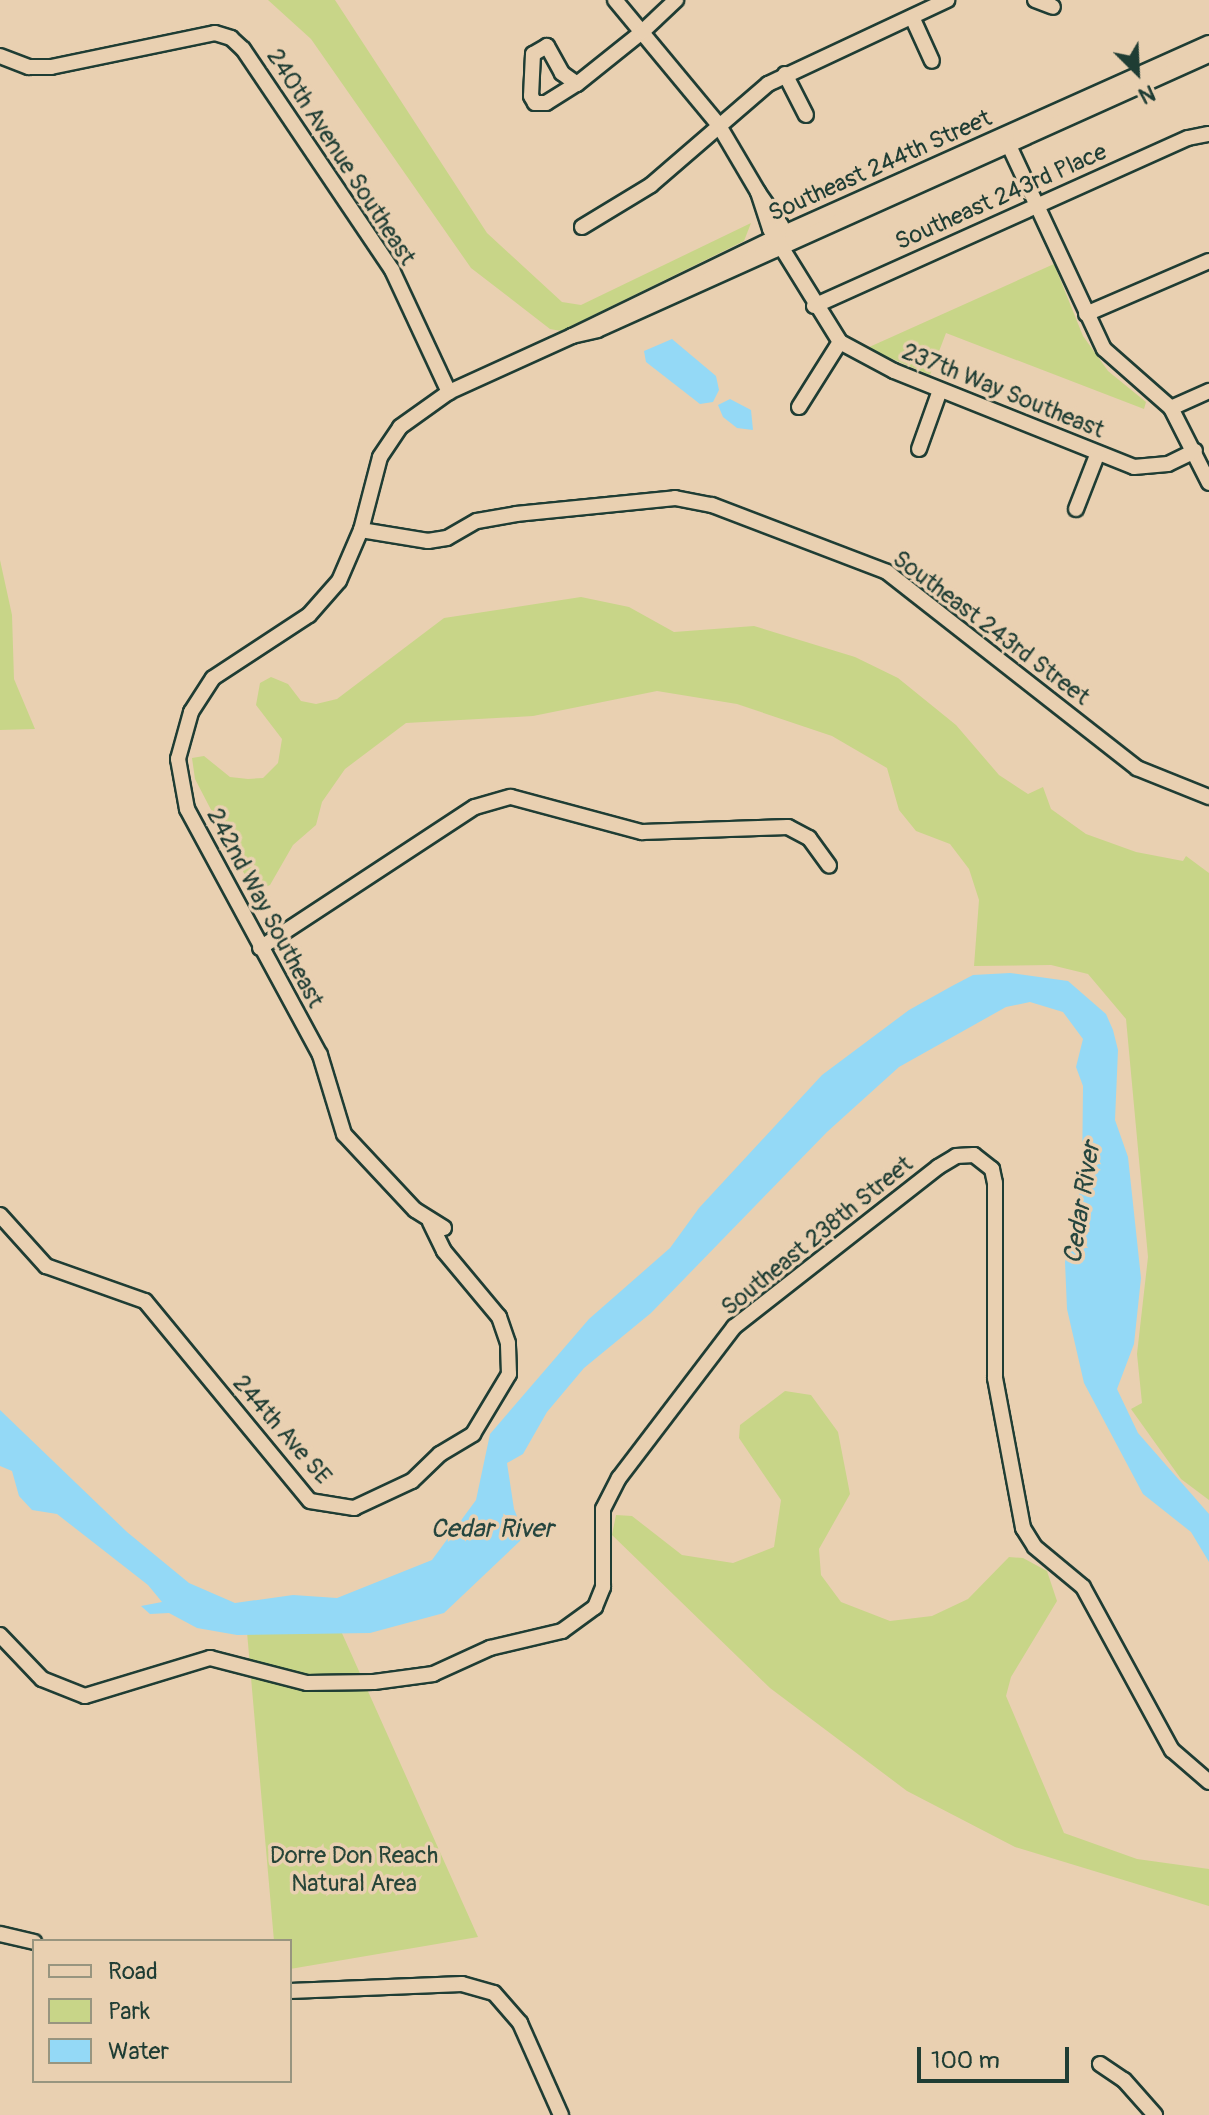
<!DOCTYPE html>
<html>
<head>
<meta charset="utf-8">
<style>
	body { margin:0 }
	#map { position:relative; width:1209px; height:2115px; overflow:hidden; background:#e9d0b1; font-family:Pangolin,sans-serif }
	div>[style] { position:absolute }
	.green>* { inset:0; background:#c8d588 }
	.water>* { inset:0; background:#94d9f6 }
	.roads { filter:drop-shadow(2px 0 #1f3d34) drop-shadow(-2px 0 #1f3d34) drop-shadow(0 2px #1f3d34) drop-shadow(0 -2px #1f3d34) }
	.minor>* { height:14px; margin:-7px; padding:0 7px; transform-origin:7px; border-radius:7px; background:#e9d0b1 }
	span { translate:-50% -50%; white-space:nowrap; text-align:center; line-height:1.15; -webkit-text-stroke:7px #e9d0b1; paint-order:stroke }
	.street-label { font-size:24px; color:#1f3d34 }
	.park-label { font-size:24px; color:#274538 }
	.water-label { font-size:26px; color:#25453e; font-style:italic }
	.legend { position:absolute; left:32px; top:1939px; width:260px; height:144px; box-sizing:border-box; background:#e9d0b1; border:2px solid #98957f; margin:0; padding:10px 14px; list-style:none; font-size:24px; color:#1f3d34 }
	.legend li { display:flex; align-items:center; gap:16px; height:40px }
	.legend b { width:40px; border:2px solid #98957f }
	.north { position:absolute; left:1097px; top:32px; width:80px; height:80px; -webkit-text-stroke:6px #e9d0b1; paint-order:stroke; rotate:156deg; font-size:22px; font-weight:700; line-height:32px; text-align:center; color:#1f3d34 }
	.north::after { content:''; display:block; margin:auto; width:28px; height:36px; background:#1f3d34; clip-path:polygon(50% 0,100% 100%,50% 72%,0 100%) }
	.scale { position:absolute; left:917px; top:2047px; width:152px; height:36px; box-sizing:border-box; border:4px solid #1f3d34; border-top:0; padding-left:10px; font-size:24px; line-height:28px; white-space:nowrap; color:#1f3d34; -webkit-text-stroke:6px #e9d0b1; paint-order:stroke }
</style>
</head>
<body>
<div id="map">
	<div class="green">
		<i style="clip-path:polygon(268px 0,335px 0,487px 233px,562px 302px,581px 305px,751px 223px,744px 241px,561px 331px,550px 329px,471px 268px,311px 39px)"></i>
		<i style="clip-path:polygon(1054px 264px,1083px 336px,1108px 371px,1146px 402px,1144px 409px,946px 333px,930px 375px,867px 348px)"></i>
		<i style="clip-path:polygon(0 560px,12px 615px,14px 679px,35px 729px,0 730px)"></i>
		<i style="clip-path:polygon(581px 597px,629px 607px,674px 632px,754px 626px,855px 657px,898px 678px,956px 725px,999px 775px,1028px 794px,1043px 787px,1051px 809px,1086px 834px,1136px 852px,1183px 861px,1186px 856px,1209px 873px,1209px 1500px,1181px 1479px,1131px 1409px,1142px 1403px,1137px 1354px,1148px 1257px,1126px 1019px,1088px 974px,1051px 965px,974px 966px,979px 900px,969px 869px,950px 844px,916px 831px,899px 810px,887px 768px,832px 736px,737px 704px,657px 691px,533px 716px,406px 723px,345px 769px,322px 802px,316px 825px,293px 845px,270px 885px,259px 890px,247px 879px,195px 779px,192px 758px,204px 756px,230px 777px,248px 779px,263px 778px,278px 763px,282px 739px,256px 705px,260px 683px,271px 677px,288px 684px,301px 701px,316px 704px,337px 699px,444px 618px)"></i>
		<i style="clip-path:polygon(785px 1391px,811px 1395px,838px 1432px,850px 1494px,819px 1549px,821px 1575px,841px 1602px,890px 1621px,932px 1616px,968px 1599px,1009px 1557px,1023px 1558px,1047px 1571px,1057px 1601px,1011px 1677px,1006px 1696px,1064px 1833px,1137px 1859px,1209px 1869px,1209px 1906px,1015px 1847px,907px 1791px,770px 1688px,612px 1535px,616px 1515px,632px 1516px,682px 1555px,733px 1563px,774px 1547px,781px 1500px,739px 1438px,740px 1425px)"></i>
		<i style="clip-path:polygon(266px 1629px,341px 1631px,478px 1937px,290px 1969px,290px 1941px,274px 1941px,247px 1632px)"></i>
	</div>
	<div class="water">
		<i style="clip-path:polygon(672px 339px,716px 376px,719px 390px,713px 402px,700px 404px,646px 362px,644px 351px)"></i>
		<i style="clip-path:polygon(730px 399px,751px 410px,753px 430px,737px 428px,723px 417px,718px 405px)"></i>
		<i style="clip-path:polygon(1010px 973px,1068px 981px,1106px 1014px,1113px 1030px,1118px 1050px,1115px 1120px,1128px 1157px,1141px 1278px,1134px 1344px,1117px 1389px,1138px 1433px,1209px 1514px,1209px 1562px,1191px 1532px,1143px 1494px,1084px 1383px,1067px 1309px,1065px 1262px,1082px 1180px,1083px 1086px,1076px 1067px,1083px 1039px,1063px 1012px,1030px 1002px,1006px 1007px,899px 1067px,827px 1132px,651px 1313px,584px 1368px,547px 1412px,523px 1454px,507px 1463px,514px 1509px,523px 1531px,520px 1541px,444px 1613px,370px 1633px,237px 1635px,197px 1628px,169px 1613px,150px 1614px,141px 1606px,162px 1602px,148px 1585px,57px 1514px,32px 1510px,19px 1496px,12px 1471px,0 1466px,0 1410px,127px 1532px,189px 1583px,235px 1603px,293px 1595px,337px 1598px,432px 1560px,476px 1500px,490px 1434px,589px 1319px,670px 1248px,699px 1208px,822px 1075px,909px 1010px,952px 986px,973px 975px)"></i>
	</div>
	<div class="roads">
		<div class="minor">
			<i style="left:615px;top:0;width:161px;rotate:50.3deg"></i>
			<i style="left:718px;top:124px;width:79px;rotate:59.5deg"></i>
			<i style="left:1035px;top:0;width:19px;rotate:21deg"></i>
			<i style="left:912px;top:17px;width:48px;rotate:65.6deg"></i>
			<i style="left:1209px;top:43px;width:472px;rotate:155.9deg"></i>
			<i style="left:778px;top:236px;width:229px;rotate:154.1deg"></i>
			<i style="left:572px;top:336px;width:26px;rotate:-13deg"></i>
			<i style="left:597px;top:330px;width:671px;rotate:-24.2deg"></i>
			<i style="left:0;top:56px;width:31px;rotate:21deg"></i>
			<i style="left:29px;top:67px;width:22px"></i>
			<i style="left:51px;top:67px;width:167px;rotate:-11.7deg"></i>
			<i style="left:215px;top:33px;width:17px;rotate:17deg"></i>
			<i style="left:231px;top:38px;width:16px;rotate:43deg"></i>
			<i style="left:243px;top:49px;width:267px;rotate:56deg"></i>
			<i style="left:392px;top:270px;width:135px;rotate:65deg"></i>
			<i style="left:785px;top:74px;width:46px;rotate:62.9deg"></i>
			<i style="left:577px;top:84px;width:19px;rotate:-144deg"></i>
			<i style="left:562px;top:73px;width:31px;rotate:-119deg"></i>
			<i style="left:547px;top:46px;width:16px;rotate:150deg"></i>
			<i style="left:533px;top:54px;width:42px;rotate:92.7deg"></i>
			<i style="left:531px;top:96px;width:8px;rotate:60deg"></i>
			<i style="left:535px;top:103px;width:11px"></i>
			<i style="left:546px;top:103px;width:36px;rotate:-32deg"></i>
			<i style="left:577px;top:84px;width:83px;rotate:-38.7deg"></i>
			<i style="left:642px;top:32px;width:47px;rotate:-43.3deg"></i>
			<i style="left:1005px;top:137px;width:234px;rotate:65deg"></i>
			<i style="left:1104px;top:349px;width:89px;rotate:41.4deg"></i>
			<i style="left:1171px;top:408px;width:84px;rotate:63.1deg"></i>
			<i style="left:582px;top:227px;width:81px;rotate:-31.3deg"></i>
			<i style="left:651px;top:185px;width:155px;rotate:-40.8deg"></i>
			<i style="left:768px;top:84px;width:198px;rotate:-25.1deg"></i>
			<i style="left:778px;top:236px;width:11px;rotate:-75deg"></i>
			<i style="left:781px;top:225px;width:40px;rotate:-124.9deg"></i>
			<i style="left:758px;top:192px;width:39px;rotate:72deg"></i>
			<i style="left:770px;top:229px;width:133px;rotate:58.2deg"></i>
			<i style="left:840px;top:342px;width:61px;rotate:28.2deg"></i>
			<i style="left:894px;top:371px;width:258px;rotate:21.8deg"></i>
			<i style="left:1134px;top:467px;width:34px;rotate:-5deg"></i>
			<i style="left:1168px;top:464px;width:30px;rotate:-26deg"></i>
			<i style="left:814px;top:306px;width:410px;rotate:-24.2deg"></i>
			<i style="left:1188px;top:138px;width:21px;rotate:-11deg"></i>
			<i style="left:1086px;top:314px;width:134px;rotate:-23.3deg"></i>
			<i style="left:799px;top:407px;width:77px;rotate:-57.8deg"></i>
			<i style="left:1171px;top:408px;width:42px;rotate:-24.1deg"></i>
			<i style="left:919px;top:449px;width:59px;rotate:-70.3deg"></i>
			<i style="left:1076px;top:509px;width:58px;rotate:-68.7deg"></i>
			<i style="left:361px;top:530px;width:68px;rotate:9.3deg"></i>
			<i style="left:428px;top:541px;width:19px;rotate:-9deg"></i>
			<i style="left:447px;top:538px;width:34px;rotate:-30deg"></i>
			<i style="left:477px;top:521px;width:40px;rotate:-10deg"></i>
			<i style="left:516px;top:514px;width:160px;rotate:-5.7deg"></i>
			<i style="left:675px;top:498px;width:38px;rotate:11deg"></i>
			<i style="left:712px;top:505px;width:187px;rotate:20.9deg"></i>
			<i style="left:887px;top:572px;width:318px;rotate:38.1deg"></i>
			<i style="left:1137px;top:768px;width:78px;rotate:21.9deg"></i>
			<i style="left:260px;top:948px;width:257px;rotate:-33.3deg"></i>
			<i style="left:475px;top:807px;width:37px;rotate:-16deg"></i>
			<i style="left:511px;top:797px;width:136px;rotate:15deg"></i>
			<i style="left:642px;top:832px;width:146px;rotate:-2deg"></i>
			<i style="left:788px;top:827px;width:24px;rotate:28deg"></i>
			<i style="left:809px;top:838px;width:34px;rotate:54deg"></i>
			<i style="left:0;top:1215px;width:69px;rotate:48deg"></i>
			<i style="left:46px;top:1266px;width:105px;rotate:19.5deg"></i>
			<i style="left:145px;top:1301px;width:259px;rotate:50.5deg"></i>
			<i style="left:310px;top:1501px;width:45px;rotate:9deg"></i>
			<i style="left:354px;top:1508px;width:64px;rotate:-25deg"></i>
			<i style="left:412px;top:1481px;width:39px;rotate:-44deg"></i>
			<i style="left:440px;top:1454px;width:39px;rotate:-31deg"></i>
			<i style="left:473px;top:1434px;width:70px;rotate:-59deg"></i>
			<i style="left:509px;top:1374px;width:31px;rotate:-92deg"></i>
			<i style="left:508px;top:1343px;width:28px;rotate:-109deg"></i>
			<i style="left:499px;top:1317px;width:86px;rotate:-129.8deg"></i>
			<i style="left:444px;top:1251px;width:32px;rotate:-116deg"></i>
			<i style="left:444px;top:1228px;width:34px;rotate:-148deg"></i>
			<i style="left:415px;top:1210px;width:104px;rotate:-133.1deg"></i>
			<i style="left:344px;top:1134px;width:83px;rotate:-106.9deg"></i>
			<i style="left:320px;top:1055px;width:280px;rotate:-118.4deg"></i>
			<i style="left:187px;top:809px;width:51px;rotate:-100.2deg"></i>
			<i style="left:178px;top:759px;width:49px;rotate:-74.5deg"></i>
			<i style="left:191px;top:712px;width:40px;rotate:-57.1deg"></i>
			<i style="left:213px;top:678px;width:115px;rotate:-33.3deg"></i>
			<i style="left:309px;top:615px;width:45px;rotate:-48.6deg"></i>
			<i style="left:339px;top:581px;width:56px;rotate:-66.7deg"></i>
			<i style="left:361px;top:530px;width:75px;rotate:-75.4deg"></i>
			<i style="left:380px;top:457px;width:36px;rotate:-56deg"></i>
			<i style="left:400px;top:427px;width:60px;rotate:-35.5deg"></i>
			<i style="left:449px;top:392px;width:135px;rotate:-24.5deg"></i>
			<i style="left:0;top:1635px;width:61px;rotate:46.3deg"></i>
			<i style="left:42px;top:1679px;width:46px;rotate:21.6deg"></i>
			<i style="left:85px;top:1696px;width:131px;rotate:-16.9deg"></i>
			<i style="left:210px;top:1658px;width:100px;rotate:14.5deg"></i>
			<i style="left:307px;top:1683px;width:67px;rotate:-0.9deg"></i>
			<i style="left:374px;top:1682px;width:60px;rotate:-7.7deg"></i>
			<i style="left:433px;top:1674px;width:63px;rotate:-24.5deg"></i>
			<i style="left:490px;top:1648px;width:74px;rotate:-13.3deg"></i>
			<i style="left:562px;top:1631px;width:41px;rotate:-36deg"></i>
			<i style="left:595px;top:1607px;width:22px;rotate:-68deg"></i>
			<i style="left:603px;top:1587px;width:78px;rotate:-90deg"></i>
			<i style="left:603px;top:1509px;width:35px;rotate:-63deg"></i>
			<i style="left:619px;top:1478px;width:190px;rotate:-52.7deg"></i>
			<i style="left:734px;top:1327px;width:259px;rotate:-38.1deg"></i>
			<i style="left:938px;top:1167px;width:21px;rotate:-31deg"></i>
			<i style="left:956px;top:1156px;width:18px;rotate:-3deg"></i>
			<i style="left:974px;top:1155px;width:23px;rotate:38deg"></i>
			<i style="left:992px;top:1169px;width:14px;rotate:78deg"></i>
			<i style="left:995px;top:1183px;width:195px;rotate:90deg"></i>
			<i style="left:995px;top:1378px;width:153px;rotate:79.4deg"></i>
			<i style="left:1023px;top:1528px;width:22px;rotate:58deg"></i>
			<i style="left:1035px;top:1547px;width:62px;rotate:39.8deg"></i>
			<i style="left:1083px;top:1587px;width:186px;rotate:61.4deg"></i>
			<i style="left:1172px;top:1750px;width:49px;rotate:40.9deg"></i>
			<i style="left:0;top:1934px;width:35px;rotate:13deg"></i>
			<i style="left:290px;top:1991px;width:172px;rotate:-2.3deg"></i>
			<i style="left:462px;top:1984px;width:33px;rotate:16deg"></i>
			<i style="left:494px;top:1993px;width:40px;rotate:49deg"></i>
			<i style="left:520px;top:2023px;width:101px;rotate:66deg"></i>
			<i style="left:1100px;top:2064px;width:29px;rotate:34deg"></i>
			<i style="left:1124px;top:2080px;width:47px;rotate:48.5deg"></i>
		</div>
	</div>
	<div class="street-label">
		<span style="left:341px;top:157px;rotate:57deg">240th Avenue Southeast</span>
		<span style="left:880px;top:166px;rotate:-24deg">Southeast 244th Street</span>
		<span style="left:1001px;top:197px;rotate:-24deg">Southeast 243rd Place</span>
		<span style="left:1003px;top:391px;rotate:22deg">237th Way Southeast</span>
		<span style="left:991px;top:628px;rotate:37deg">Southeast 243rd Street</span>
		<span style="left:265px;top:908px;rotate:62deg">242nd Way Southeast</span>
		<span style="left:817px;top:1236px;rotate:-39deg">Southeast 238th Street</span>
		<span style="left:282px;top:1430px;rotate:49deg">244th Ave SE</span>
	</div>
	<div class="park-label">
		<span style="left:354px;top:1870px">Dorre Don Reach<br>Natural Area</span>
	</div>
	<div class="water-label">
		<span style="left:1083px;top:1203px;rotate:-81deg">Cedar River</span>
		<span style="left:492px;top:1530px">Cedar River</span>
	</div>
	<ul class="legend">
	<li><b style="height:10px;background:#e9d0b1"></b>Road</li>
	<li><b style="height:22px;background:#c8d588"></b>Park</li>
	<li><b style="height:22px;background:#94d9f6"></b>Water</li>
	</ul>
	<div class="north">N</div>
	<div class="scale">100 m</div>
</div>
</body>
</html>
